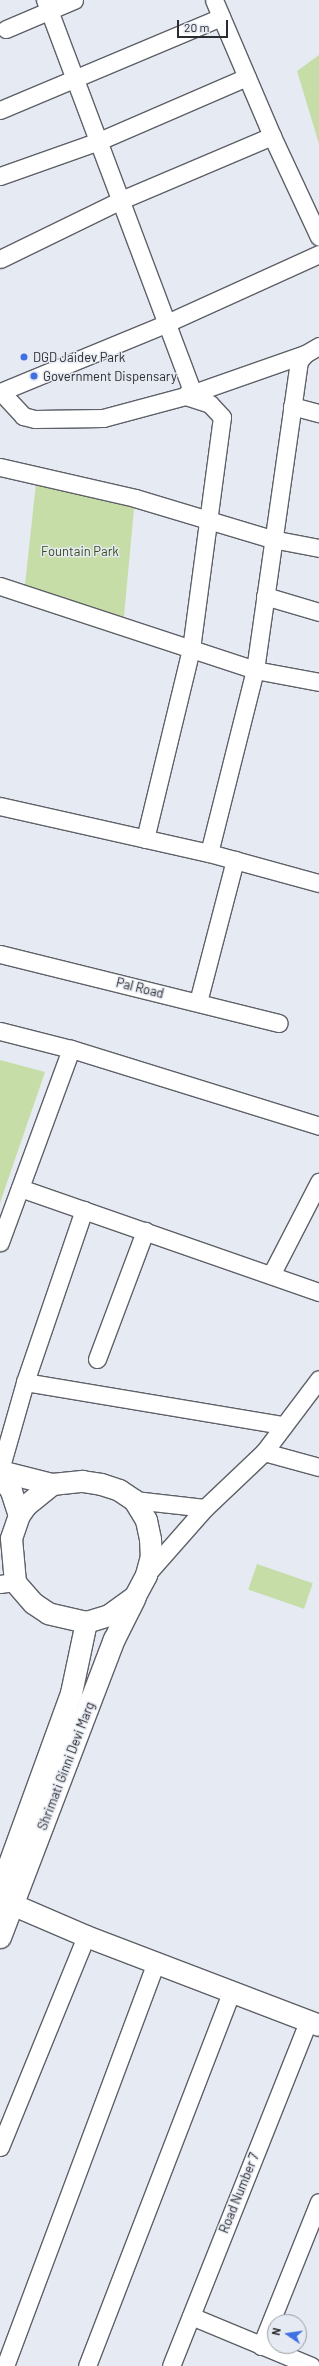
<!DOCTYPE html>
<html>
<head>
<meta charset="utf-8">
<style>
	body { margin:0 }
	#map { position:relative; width:319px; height:2366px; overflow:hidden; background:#e6eaf2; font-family:Barlow,sans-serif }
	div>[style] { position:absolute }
	.green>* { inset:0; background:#c6dda7; transform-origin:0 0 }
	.roads { filter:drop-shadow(1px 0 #5e6168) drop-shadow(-1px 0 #5e6168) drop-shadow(0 1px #5e6168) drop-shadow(0 -1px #5e6168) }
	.minor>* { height:17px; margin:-8.5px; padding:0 8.5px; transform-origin:8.5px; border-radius:8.5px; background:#fff }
	.tertiary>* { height:21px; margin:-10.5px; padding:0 10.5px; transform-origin:10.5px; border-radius:10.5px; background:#fff }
	.dots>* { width:11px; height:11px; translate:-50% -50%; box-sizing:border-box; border:2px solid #e6eaf2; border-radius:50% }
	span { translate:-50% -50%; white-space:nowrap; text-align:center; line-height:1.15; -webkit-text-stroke:3px #e6eaf2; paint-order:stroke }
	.poi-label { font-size:13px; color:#2b2c2f }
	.left { translate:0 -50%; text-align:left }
	.park-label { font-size:13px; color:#394a19 }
	.street-label { font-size:13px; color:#2b2c2f }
	.north { position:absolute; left:267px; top:2314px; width:40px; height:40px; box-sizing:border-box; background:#e6eaf2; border:1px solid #9b9ea4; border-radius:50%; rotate:283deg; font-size:11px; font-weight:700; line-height:16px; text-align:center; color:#2b2c2f }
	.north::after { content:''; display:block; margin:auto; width:14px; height:18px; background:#4071e2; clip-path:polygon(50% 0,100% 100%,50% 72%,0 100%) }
	.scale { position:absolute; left:177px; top:20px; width:51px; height:18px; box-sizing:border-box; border:2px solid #2b2c2f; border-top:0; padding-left:5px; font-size:12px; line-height:14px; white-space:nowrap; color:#2b2c2f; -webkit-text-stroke:3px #e6eaf2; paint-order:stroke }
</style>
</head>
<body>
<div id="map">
	<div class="green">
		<i style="clip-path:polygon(319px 55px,319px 144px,297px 71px)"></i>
		<i style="clip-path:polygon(37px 474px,135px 498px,123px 627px,24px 594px)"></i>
		<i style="clip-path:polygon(0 1060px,45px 1072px,0 1203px)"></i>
		<i style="left:257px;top:1564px;width:59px;height:27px;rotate:19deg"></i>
	</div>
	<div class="roads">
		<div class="minor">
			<i style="left:214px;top:0;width:148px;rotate:66.9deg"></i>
			<i style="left:272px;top:136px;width:111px;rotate:65deg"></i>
			<i style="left:6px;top:29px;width:74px;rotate:-23.1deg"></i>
			<i style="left:0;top:110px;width:240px;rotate:-22.8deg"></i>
			<i style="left:0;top:176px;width:105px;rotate:-19.5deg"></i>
			<i style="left:99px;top:141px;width:161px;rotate:-23.4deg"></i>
			<i style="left:0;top:259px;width:135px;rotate:-26deg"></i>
			<i style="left:121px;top:200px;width:164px;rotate:-23deg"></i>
			<i style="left:0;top:392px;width:181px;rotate:-22.4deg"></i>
			<i style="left:167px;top:323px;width:167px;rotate:-24.4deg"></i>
			<i style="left:1px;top:392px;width:33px;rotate:47deg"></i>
			<i style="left:23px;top:416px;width:12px;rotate:14deg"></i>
			<i style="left:35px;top:419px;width:68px;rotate:-0.8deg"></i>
			<i style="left:103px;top:418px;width:85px;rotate:-15deg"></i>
			<i style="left:185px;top:396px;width:10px;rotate:-53deg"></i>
			<i style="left:191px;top:388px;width:415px;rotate:-110.6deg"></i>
			<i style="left:185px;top:396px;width:127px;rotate:-19.3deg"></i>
			<i style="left:292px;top:406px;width:28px;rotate:15deg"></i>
			<i style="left:0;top:467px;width:139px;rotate:12.9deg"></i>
			<i style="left:135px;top:498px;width:143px;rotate:16.7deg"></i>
			<i style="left:272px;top:539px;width:48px;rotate:10.8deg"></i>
			<i style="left:0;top:586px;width:268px;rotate:18.2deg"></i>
			<i style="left:255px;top:670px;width:65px;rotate:10.6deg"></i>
			<i style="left:265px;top:596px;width:56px;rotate:16.5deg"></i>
			<i style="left:0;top:806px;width:214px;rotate:12.7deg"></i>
			<i style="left:209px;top:853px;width:114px;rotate:15.3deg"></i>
			<i style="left:145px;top:839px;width:195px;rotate:-76.4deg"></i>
			<i style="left:191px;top:649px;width:234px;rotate:-82.4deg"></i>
			<i style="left:222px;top:417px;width:18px;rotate:-133deg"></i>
			<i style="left:210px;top:404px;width:26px;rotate:-162deg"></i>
			<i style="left:209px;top:853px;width:189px;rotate:-75.9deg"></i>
			<i style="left:255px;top:670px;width:312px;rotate:-81.9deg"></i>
			<i style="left:299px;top:361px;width:9px;rotate:-49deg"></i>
			<i style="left:305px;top:354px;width:16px;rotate:-30deg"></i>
			<i style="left:0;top:954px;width:287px;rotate:13.9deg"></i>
			<i style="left:198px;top:1002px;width:147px;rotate:-75.4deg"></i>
			<i style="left:0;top:1031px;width:73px;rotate:14.2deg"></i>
			<i style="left:71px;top:1049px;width:206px;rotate:110.2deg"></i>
			<i style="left:71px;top:1049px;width:260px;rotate:17.2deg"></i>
			<i style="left:20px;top:1188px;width:317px;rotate:19.2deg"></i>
			<i style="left:271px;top:1275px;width:105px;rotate:-62.7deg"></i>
			<i style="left:97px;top:1359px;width:137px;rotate:-69.4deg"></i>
			<i style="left:25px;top:1382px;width:182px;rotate:-71.1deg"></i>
			<i style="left:264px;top:1452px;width:57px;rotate:15.3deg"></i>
			<i style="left:0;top:1470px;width:91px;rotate:-74.1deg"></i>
			<i style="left:25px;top:1382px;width:262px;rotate:9.5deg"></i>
			<i style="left:134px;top:1500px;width:71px;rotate:6.4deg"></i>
			<i style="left:146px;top:1575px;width:89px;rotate:-48.6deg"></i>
			<i style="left:205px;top:1508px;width:81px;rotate:-43.5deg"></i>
			<i style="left:264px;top:1452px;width:91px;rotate:-53deg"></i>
			<i style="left:0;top:1584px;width:15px;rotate:-8deg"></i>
			<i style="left:0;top:2147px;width:228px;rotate:-67.8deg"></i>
			<i style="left:191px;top:2316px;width:130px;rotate:22.6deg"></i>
			<i style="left:261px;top:2346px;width:155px;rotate:-68.1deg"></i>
			<i style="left:5px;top:2366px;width:431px;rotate:-69.5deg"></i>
			<i style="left:87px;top:2366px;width:401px;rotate:-68.9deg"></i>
			<i style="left:171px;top:2366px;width:371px;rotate:-68.3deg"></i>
		</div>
		<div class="tertiary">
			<i style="left:0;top:1471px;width:54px;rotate:14deg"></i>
			<i style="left:52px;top:1484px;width:30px;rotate:-6deg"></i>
			<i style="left:82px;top:1481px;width:19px;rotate:9deg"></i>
			<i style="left:101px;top:1484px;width:19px;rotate:18deg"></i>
			<i style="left:119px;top:1490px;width:18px;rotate:34deg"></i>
			<i style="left:134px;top:1500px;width:23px;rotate:59deg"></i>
			<i style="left:146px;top:1520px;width:19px;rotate:78deg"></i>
			<i style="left:150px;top:1539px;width:17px;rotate:87deg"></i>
			<i style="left:151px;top:1556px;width:20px;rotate:105deg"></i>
			<i style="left:146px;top:1575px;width:24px;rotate:118deg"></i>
			<i style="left:135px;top:1596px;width:32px;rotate:144deg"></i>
			<i style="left:109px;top:1615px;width:24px;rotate:163deg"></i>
			<i style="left:86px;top:1622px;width:39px;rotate:-167deg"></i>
			<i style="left:48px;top:1613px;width:18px;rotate:-146deg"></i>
			<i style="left:33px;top:1603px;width:28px;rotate:-131deg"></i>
			<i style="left:15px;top:1582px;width:44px;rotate:-95.2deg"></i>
			<i style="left:11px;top:1538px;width:24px;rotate:-71deg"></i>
			<i style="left:19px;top:1515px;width:12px;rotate:-55deg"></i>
			<i style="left:26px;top:1505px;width:33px;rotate:-39deg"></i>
			<i style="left:0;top:1475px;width:19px;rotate:55deg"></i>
			<i style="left:11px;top:1491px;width:25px;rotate:72deg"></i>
			<i style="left:0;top:1888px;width:208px;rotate:-70deg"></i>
			<i style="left:71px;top:1693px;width:73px;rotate:-78.1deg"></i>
			<i style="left:0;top:1899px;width:94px;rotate:23.3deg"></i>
			<i style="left:86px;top:1936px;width:249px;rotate:20.9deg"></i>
			<i style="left:0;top:1937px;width:319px;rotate:-69.1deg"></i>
			<i style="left:114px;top:1639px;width:45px;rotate:-63.4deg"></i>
		</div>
	</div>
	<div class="dots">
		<i style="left:24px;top:357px;background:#4071e2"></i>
		<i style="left:34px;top:376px;background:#4071e2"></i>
	</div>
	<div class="poi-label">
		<span class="left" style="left:33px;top:357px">DGD Jaidev Park</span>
		<span class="left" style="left:43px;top:376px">Government Dispensary</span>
	</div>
	<div class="park-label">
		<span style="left:80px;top:551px">Fountain Park</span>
	</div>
	<div class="street-label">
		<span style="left:140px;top:988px;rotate:14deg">Pal Road</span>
		<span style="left:66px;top:1766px;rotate:-69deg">Shrimati Ginni Devi Marg</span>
		<span style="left:239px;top:2193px;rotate:-68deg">Road Number 7</span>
	</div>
	<div class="north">N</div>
	<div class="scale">20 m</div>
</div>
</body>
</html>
